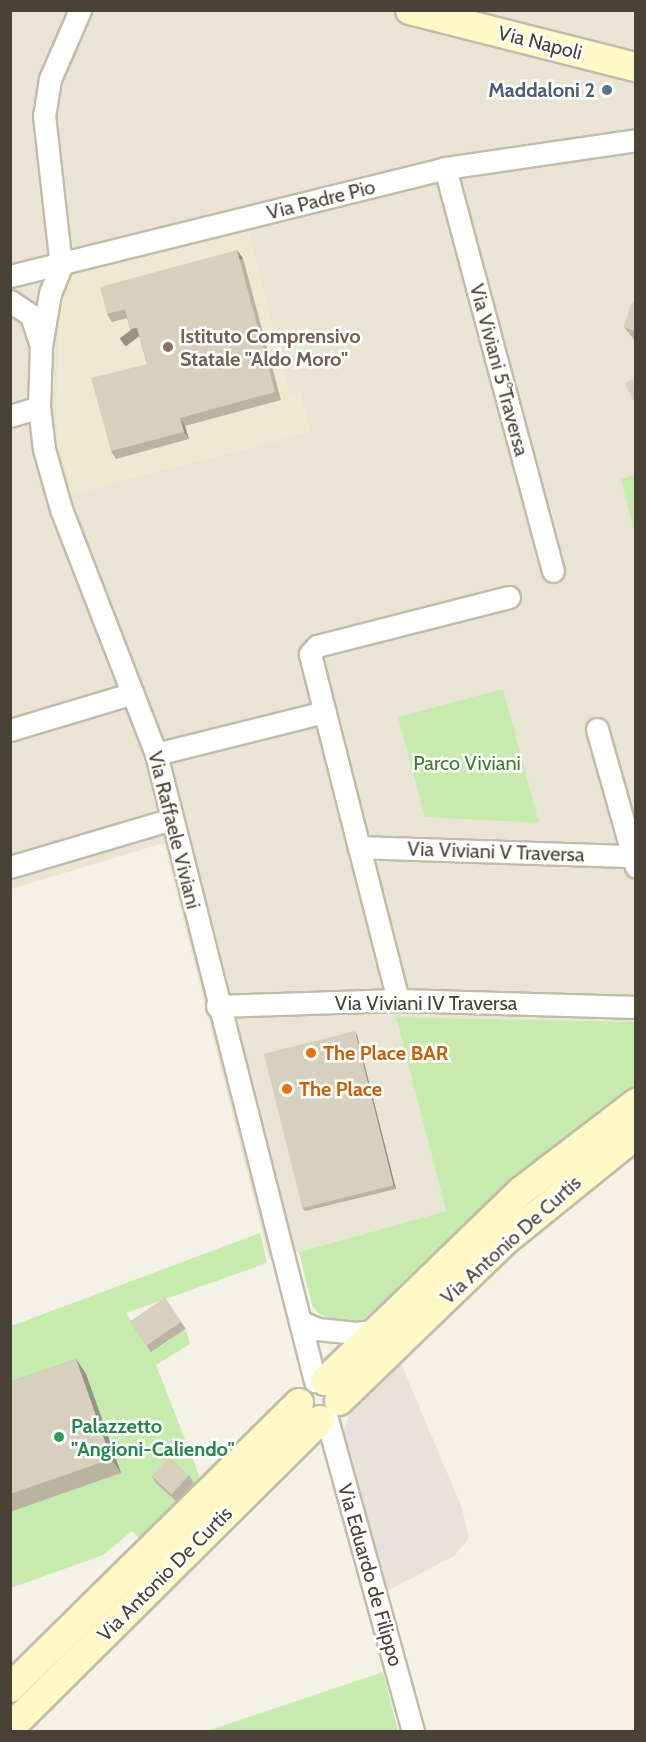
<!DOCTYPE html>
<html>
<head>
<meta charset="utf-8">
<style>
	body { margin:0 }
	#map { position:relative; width:646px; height:1742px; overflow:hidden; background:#f4f2e7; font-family:Cabin,sans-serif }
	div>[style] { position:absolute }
	.residential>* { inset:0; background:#e9e5d5 }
	.industrial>* { inset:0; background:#e7e3dc }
	.education>* { inset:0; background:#eeead1 }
	.green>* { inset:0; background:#c7ebae }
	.roads { filter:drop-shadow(2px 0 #c1bca9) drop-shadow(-2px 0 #c1bca9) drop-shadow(0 2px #c1bca9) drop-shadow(0 -2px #c1bca9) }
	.street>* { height:21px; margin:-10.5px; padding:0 10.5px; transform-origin:10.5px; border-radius:10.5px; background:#fff }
	.secondary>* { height:28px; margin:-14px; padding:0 14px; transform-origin:14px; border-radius:14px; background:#fff9c7 }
	.wall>* { inset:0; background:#b9b3a2; transform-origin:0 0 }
	.shaded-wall>* { inset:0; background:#969284; transform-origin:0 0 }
	.building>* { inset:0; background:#d7d0bc; transform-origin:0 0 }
	.dots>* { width:16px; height:16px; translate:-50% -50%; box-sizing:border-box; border:3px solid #fff; border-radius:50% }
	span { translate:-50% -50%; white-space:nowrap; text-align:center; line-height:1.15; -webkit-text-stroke:5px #fff; paint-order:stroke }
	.street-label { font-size:20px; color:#484336 }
	.service-label { font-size:20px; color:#4e5e75; font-weight:700 }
	.right { translate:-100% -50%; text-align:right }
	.education-label { font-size:20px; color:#785e54; font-weight:700 }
	.left { translate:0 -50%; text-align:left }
	.park-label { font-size:20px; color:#3b7d25 }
	.food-label { font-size:20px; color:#c56008; font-weight:700 }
	.leisure-label { font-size:20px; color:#27864d; font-weight:700 }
	.frame { position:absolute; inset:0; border:12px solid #484336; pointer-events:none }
</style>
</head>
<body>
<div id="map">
	<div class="residential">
		<i style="clip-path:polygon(11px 11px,635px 11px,635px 1022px,396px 1017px,446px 1211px,269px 1260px,164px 843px,11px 889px)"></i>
	</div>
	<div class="industrial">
		<i style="clip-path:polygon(400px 1361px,462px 1508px,469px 1538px,454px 1556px,385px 1592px,340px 1440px,350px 1413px)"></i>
	</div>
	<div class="education">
		<i style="clip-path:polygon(247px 227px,290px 394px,300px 392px,310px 432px,73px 494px,58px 445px,56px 414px,60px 313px,70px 272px)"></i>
	</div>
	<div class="green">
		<i style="clip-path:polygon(635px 475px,636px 475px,635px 536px,621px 479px)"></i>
		<i style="clip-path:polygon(503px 689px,539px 823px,425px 817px,398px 717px)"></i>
		<i style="clip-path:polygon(396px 1017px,635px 1022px,635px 1086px,509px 1186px,363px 1320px,334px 1320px,319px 1314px,312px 1305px,299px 1252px,446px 1211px)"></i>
		<i style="clip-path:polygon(260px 1233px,267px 1263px,126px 1313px,152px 1352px,186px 1329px,190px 1344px,156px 1365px,203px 1485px,143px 1542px,132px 1531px,103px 1555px,11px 1588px,11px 1326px)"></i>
		<i style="clip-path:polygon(383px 1672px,398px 1731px,207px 1731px)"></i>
	</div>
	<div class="roads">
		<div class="street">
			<i style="left:80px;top:10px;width:75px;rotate:113.5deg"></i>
			<i style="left:50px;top:79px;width:36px;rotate:99deg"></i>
			<i style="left:44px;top:115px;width:152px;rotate:83.6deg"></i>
			<i style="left:61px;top:266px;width:29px;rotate:112deg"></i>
			<i style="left:50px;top:293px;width:54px;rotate:99.6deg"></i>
			<i style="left:41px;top:346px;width:61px;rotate:91.9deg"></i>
			<i style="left:39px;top:407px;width:42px;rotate:83.2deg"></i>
			<i style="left:44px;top:449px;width:62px;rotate:74.2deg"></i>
			<i style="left:61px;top:509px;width:263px;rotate:68.8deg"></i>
			<i style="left:156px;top:754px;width:647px;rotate:75.77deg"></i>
			<i style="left:445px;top:168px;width:417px;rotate:75deg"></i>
			<i style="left:10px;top:276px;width:448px;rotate:-13.9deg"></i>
			<i style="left:445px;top:168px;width:193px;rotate:-8.3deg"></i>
			<i style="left:10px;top:301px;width:25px;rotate:34deg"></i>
			<i style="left:31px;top:315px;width:29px;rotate:72deg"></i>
			<i style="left:10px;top:416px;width:30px;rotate:-17deg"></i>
			<i style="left:509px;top:597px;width:198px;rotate:165.7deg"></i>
			<i style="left:317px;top:646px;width:11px;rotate:131deg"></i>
			<i style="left:310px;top:654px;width:199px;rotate:75.8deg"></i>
			<i style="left:359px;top:847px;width:273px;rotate:1.9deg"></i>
			<i style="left:597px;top:729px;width:143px;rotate:74.2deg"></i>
			<i style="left:10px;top:730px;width:128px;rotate:-16.7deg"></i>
			<i style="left:156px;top:754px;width:174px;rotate:-14deg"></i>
			<i style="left:359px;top:847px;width:158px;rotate:75.7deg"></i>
			<i style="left:10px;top:867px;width:169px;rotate:-16.5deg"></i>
			<i style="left:217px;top:1006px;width:181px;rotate:-1.9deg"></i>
			<i style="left:398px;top:1000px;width:238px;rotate:1.7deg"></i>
			<i style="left:300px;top:1321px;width:19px;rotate:25deg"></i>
			<i style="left:317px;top:1329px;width:40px;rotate:5.7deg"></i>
			<i style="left:357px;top:1333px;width:21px;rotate:-8deg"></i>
			<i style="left:327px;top:1419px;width:325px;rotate:74.6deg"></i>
		</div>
		<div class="secondary">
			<i style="left:410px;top:10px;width:233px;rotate:14.2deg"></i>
			<i style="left:325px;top:1381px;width:273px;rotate:-44.1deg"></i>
			<i style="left:521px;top:1191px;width:145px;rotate:-37.4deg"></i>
			<i style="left:339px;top:1401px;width:233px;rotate:-44deg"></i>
			<i style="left:507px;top:1239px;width:166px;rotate:-38.9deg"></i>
			<i style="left:10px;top:1688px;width:406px;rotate:-44.6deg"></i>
			<i style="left:10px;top:1728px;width:437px;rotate:-44.8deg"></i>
		</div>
	</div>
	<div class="wall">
		<i style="clip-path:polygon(243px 258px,281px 400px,185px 426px,189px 439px,116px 459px,111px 451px,147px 364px,139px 336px,135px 337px,130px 329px,127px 318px,112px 322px,107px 314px)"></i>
		<i style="clip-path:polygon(636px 299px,636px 342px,624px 327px)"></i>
		<i style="clip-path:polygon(357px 1035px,396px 1189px,305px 1211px,302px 1207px)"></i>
		<i style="left:165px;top:1298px;width:37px;height:42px;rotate:56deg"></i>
		<i style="clip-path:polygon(76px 1359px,86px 1374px,121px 1473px,10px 1512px,10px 1382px)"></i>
		<i style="clip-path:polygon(189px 1475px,194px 1483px,176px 1501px,157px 1484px,151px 1476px)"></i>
	</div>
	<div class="shaded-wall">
		<i style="left:237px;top:250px;width:10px;height:147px;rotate:53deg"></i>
		<i style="clip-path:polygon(180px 418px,185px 426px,189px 439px,184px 432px)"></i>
		<i style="clip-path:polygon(355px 1031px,357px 1035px,396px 1189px,393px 1185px)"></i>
		<i style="clip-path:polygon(76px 1359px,86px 1374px,121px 1473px,111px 1459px)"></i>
	</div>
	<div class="building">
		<i style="clip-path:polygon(237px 250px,275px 392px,180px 418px,184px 432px,111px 451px,91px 378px,147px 364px,137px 328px,130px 329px,125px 309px,107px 314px,100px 287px)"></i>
		<i style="clip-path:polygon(636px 299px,636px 332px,624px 327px,630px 306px)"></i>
		<i style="clip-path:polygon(634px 379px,636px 380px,636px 406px,625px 383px)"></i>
		<i style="left:355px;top:1031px;width:159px;height:94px;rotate:76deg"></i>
		<i style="left:165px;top:1298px;width:29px;height:42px;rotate:56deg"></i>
		<i style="clip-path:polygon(76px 1359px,111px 1459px,10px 1494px,10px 1382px)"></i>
		<i style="left:169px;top:1457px;width:27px;height:26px;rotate:42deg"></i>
	</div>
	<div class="dots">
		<i style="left:607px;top:90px;background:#5c6f8a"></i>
		<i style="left:168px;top:347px;background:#8d6e63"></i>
		<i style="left:311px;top:1053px;background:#e8710a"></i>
		<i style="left:287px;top:1089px;background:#e8710a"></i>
		<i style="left:59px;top:1437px;background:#2e9e5b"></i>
	</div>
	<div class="street-label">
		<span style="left:540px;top:43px;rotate:14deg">Via Napoli</span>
		<span style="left:321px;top:200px;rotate:-14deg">Via Padre Pio</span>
		<span style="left:499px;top:370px;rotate:75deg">Via Viviani 5°Traversa</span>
		<span style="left:174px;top:830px;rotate:76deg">Via Raffaele Viviani</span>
		<span style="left:496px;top:852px;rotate:2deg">Via Viviani V Traversa</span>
		<span style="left:426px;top:1003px">Via Viviani IV Traversa</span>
		<span style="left:511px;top:1240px;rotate:-42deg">Via Antonio De Curtis</span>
		<span style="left:165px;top:1574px;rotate:-45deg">Via Antonio De Curtis</span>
		<span style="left:370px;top:1575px;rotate:74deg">Via Eduardo de Filippo</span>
	</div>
	<div class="service-label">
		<span class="right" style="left:595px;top:90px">Maddaloni 2</span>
	</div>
	<div class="education-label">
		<span class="left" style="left:180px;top:348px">Istituto Comprensivo<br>Statale "Aldo Moro"</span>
	</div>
	<div class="park-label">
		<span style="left:467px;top:763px">Parco Viviani</span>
	</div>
	<div class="food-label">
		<span class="left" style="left:323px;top:1053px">The Place BAR</span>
		<span class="left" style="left:299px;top:1089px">The Place</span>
	</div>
	<div class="leisure-label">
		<span class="left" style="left:71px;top:1438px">Palazzetto<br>"Angioni-Caliendo"</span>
	</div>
	<div class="frame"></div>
</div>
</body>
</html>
